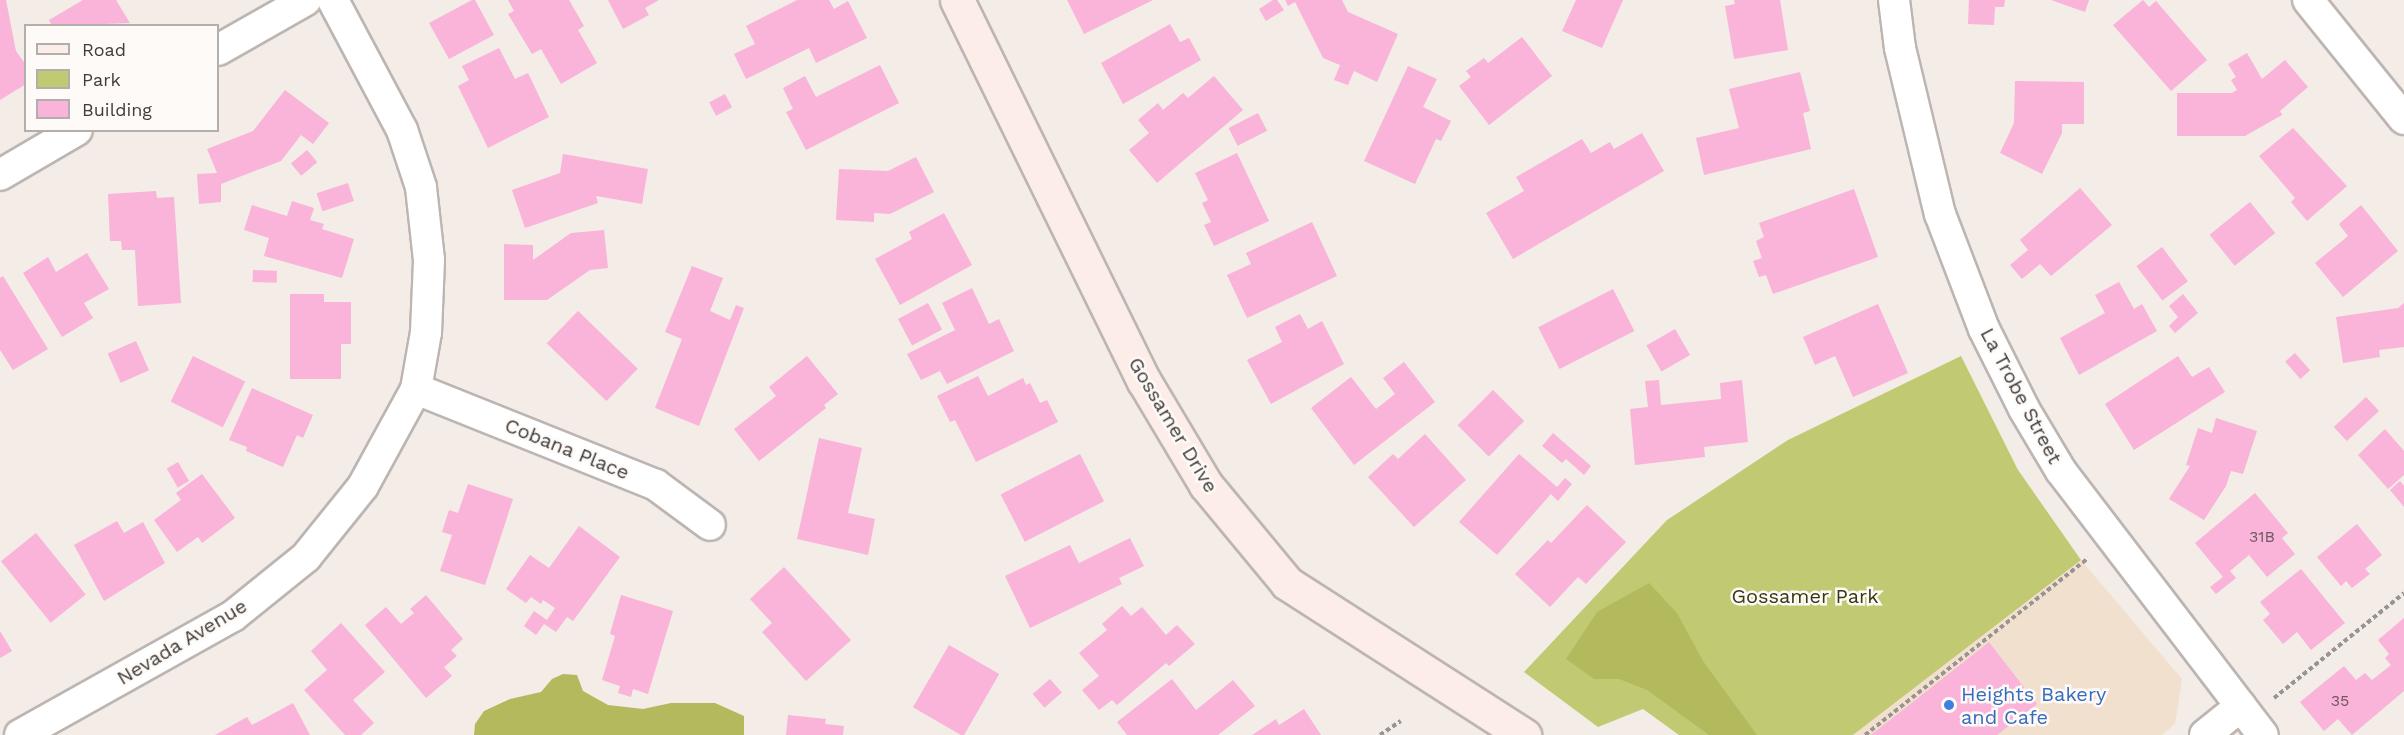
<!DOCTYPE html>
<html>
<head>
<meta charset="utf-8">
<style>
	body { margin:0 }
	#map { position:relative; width:2404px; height:735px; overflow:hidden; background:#f3ece7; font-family:"Work Sans",sans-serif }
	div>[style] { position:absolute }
	.commercial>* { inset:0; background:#f2e0cf }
	.green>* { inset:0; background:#c2c973 }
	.forest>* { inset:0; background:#b3ba5d }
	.building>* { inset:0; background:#fab3d9; transform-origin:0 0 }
	.path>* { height:4px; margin-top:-2px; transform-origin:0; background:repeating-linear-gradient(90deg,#999491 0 4.5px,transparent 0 7.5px) }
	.roads { filter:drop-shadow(2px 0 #bcb5b1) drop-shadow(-2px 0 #bcb5b1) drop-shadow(0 2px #bcb5b1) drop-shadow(0 -2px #bcb5b1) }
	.street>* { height:30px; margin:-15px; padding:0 15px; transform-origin:15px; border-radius:15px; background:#fff }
	.secondary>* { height:33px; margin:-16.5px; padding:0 16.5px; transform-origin:16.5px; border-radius:16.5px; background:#fdede8 }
	.dots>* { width:16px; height:16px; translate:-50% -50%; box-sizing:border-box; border:3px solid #fefaf7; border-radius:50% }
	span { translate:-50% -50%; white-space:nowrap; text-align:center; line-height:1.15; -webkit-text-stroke:5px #fefaf7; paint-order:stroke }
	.number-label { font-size:16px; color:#6e5a62 }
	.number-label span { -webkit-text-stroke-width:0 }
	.street-label { font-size:20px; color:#3f3c3a }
	.park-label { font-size:20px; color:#353810 }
	.shop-label { font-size:20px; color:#366cbe }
	.left { translate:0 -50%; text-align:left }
	.legend { position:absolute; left:24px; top:24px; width:195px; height:108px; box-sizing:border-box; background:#fefaf7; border:2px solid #b2aeab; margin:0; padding:8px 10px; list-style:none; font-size:18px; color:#3f3c3a }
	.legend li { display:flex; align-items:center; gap:12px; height:30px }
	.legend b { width:30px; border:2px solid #b2aeab }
</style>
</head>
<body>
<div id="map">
	<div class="commercial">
		<i style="clip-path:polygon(2081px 560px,2182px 679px,2175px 724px,2162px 735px,1853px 735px)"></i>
	</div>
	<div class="green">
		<i style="clip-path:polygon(1961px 356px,2018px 470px,2081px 560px,1853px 735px,1679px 735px,1643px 709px,1598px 727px,1524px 672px,1667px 520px,1788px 440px)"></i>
	</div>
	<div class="forest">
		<i style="clip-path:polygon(1649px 583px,1677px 613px,1703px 661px,1757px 735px,1709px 735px,1647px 690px,1619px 679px,1594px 679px,1566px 659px,1597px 612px)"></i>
		<i style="clip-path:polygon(563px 674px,577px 675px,583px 691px,608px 705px,643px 709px,671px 703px,715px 703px,744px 716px,744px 735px,474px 735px,475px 724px,484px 711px,510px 699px,541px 692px,552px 679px)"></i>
	</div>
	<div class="building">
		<i style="clip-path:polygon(0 0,6px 0,16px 51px,26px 65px,26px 84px,0 100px)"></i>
		<i style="clip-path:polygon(83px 0,116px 0,130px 23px,52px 26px,49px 20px)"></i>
		<i style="clip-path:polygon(472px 0,475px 0,494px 35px,449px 59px,429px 23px)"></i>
		<i style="clip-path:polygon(508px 0,569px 0,584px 26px,578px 30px,597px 63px,561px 84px,541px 49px,532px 54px,508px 14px,514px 11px)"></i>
		<i style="clip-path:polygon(608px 0,659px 0,645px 8px,649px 15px,623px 29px)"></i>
		<i style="clip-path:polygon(797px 0,829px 0,834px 9px,848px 1px,867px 38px,816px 63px,809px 48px,746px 79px,734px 54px,755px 44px,746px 26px)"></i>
		<i style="clip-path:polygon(1067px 0,1153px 0,1084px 34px)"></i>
		<i style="clip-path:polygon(1273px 0,1277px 0,1284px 10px,1266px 21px,1259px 9px)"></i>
		<i style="clip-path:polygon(1285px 0,1342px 0,1348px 12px,1398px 34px,1377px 82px,1354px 71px,1348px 85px,1334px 80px,1340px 65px,1323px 58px,1295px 2px,1288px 6px)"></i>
		<i style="clip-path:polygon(1576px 0,1623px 0,1602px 48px,1562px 31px)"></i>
		<i style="clip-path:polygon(1734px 0,1780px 0,1788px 50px,1734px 59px,1725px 6px,1735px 4px)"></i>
		<i style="clip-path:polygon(1969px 0,2005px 0,2004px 7px,1995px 7px,1994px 25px,1968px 24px)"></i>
		<i style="clip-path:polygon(2051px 0,2089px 0,2085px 12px)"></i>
		<i style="clip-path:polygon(2143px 0,2149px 7px,2156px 1px,2207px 60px,2171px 91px,2113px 25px)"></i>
		<i style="clip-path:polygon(1170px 24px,1180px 42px,1189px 38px,1201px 60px,1123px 104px,1101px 63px)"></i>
		<i style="clip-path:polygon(1522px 37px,1552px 76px,1489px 125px,1459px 86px,1471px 77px,1466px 71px,1484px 58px,1488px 63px)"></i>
		<i style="clip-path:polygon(499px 48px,515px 79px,528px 73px,549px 117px,488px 148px,458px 86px,469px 80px,462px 66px)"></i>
		<i style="clip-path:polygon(2247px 53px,2262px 79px,2285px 60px,2308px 87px,2280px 111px,2282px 115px,2245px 136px,2177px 136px,2177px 93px,2232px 93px,2237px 90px,2231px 80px,2236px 77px,2228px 64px)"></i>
		<i style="clip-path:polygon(880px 65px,899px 103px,806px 150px,786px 112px,793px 109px,783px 88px,805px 76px,816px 97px)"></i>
		<i style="clip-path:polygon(1408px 66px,1437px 79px,1423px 107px,1451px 121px,1441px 141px,1436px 139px,1415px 184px,1364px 161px)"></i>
		<i style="clip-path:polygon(1800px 72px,1810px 111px,1803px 113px,1811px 149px,1704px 175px,1696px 138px,1739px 128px,1729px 89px)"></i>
		<i style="clip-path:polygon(1214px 76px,1243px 110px,1157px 183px,1129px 150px,1149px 133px,1138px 120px,1158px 103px,1163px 110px,1183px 93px,1188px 98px)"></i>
		<i style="clip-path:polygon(2015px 81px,2084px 82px,2084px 124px,2062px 124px,2062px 133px,2042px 174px,2000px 153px,2014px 123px)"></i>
		<i style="clip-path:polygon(285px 90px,329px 123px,313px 144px,301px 135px,281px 161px,221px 184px,221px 202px,199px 204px,197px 174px,217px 173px,207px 149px,253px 131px)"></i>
		<i style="left:725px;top:94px;width:15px;height:18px;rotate:62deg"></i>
		<i style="left:1258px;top:113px;width:20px;height:33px;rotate:63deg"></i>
		<i style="clip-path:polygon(2293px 128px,2347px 186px,2307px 221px,2291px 202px,2295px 198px,2259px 156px)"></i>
		<i style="clip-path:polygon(1642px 133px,1664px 171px,1513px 259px,1486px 213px,1524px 191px,1516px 177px,1582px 139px,1591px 153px,1610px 142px,1614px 149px)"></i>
		<i style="left:307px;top:150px;width:16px;height:21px;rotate:50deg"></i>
		<i style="clip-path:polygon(1237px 153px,1269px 221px,1214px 246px,1204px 225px,1211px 222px,1202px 203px,1208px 200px,1195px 173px)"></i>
		<i style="clip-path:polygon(563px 154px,648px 169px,642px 204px,596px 196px,598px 203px,525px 228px,512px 190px,560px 173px)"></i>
		<i style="clip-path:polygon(916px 157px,934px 192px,890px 214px,874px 213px,874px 222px,836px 220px,839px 169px,888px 171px)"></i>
		<i style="left:348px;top:183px;width:19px;height:33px;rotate:72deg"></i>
		<i style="clip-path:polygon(2080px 188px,2112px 225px,2051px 276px,2040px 264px,2022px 279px,2010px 265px,2028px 250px,2020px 240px)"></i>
		<i style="clip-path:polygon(1854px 189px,1878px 257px,1773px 294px,1766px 275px,1759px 277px,1753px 261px,1762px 258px,1756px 241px,1764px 237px,1759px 223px)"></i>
		<i style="clip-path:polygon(156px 191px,157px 198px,174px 197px,181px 303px,138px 306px,135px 250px,122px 250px,121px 241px,110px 241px,108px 194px)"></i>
		<i style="clip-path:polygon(292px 201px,314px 208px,310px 220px,324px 224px,322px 229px,354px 239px,342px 278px,264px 256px,269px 238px,244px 230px,252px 205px,287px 216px)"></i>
		<i style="left:2250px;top:202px;width:40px;height:52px;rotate:51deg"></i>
		<i style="clip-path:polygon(2361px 205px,2398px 251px,2343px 297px,2315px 263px,2348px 236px,2339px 224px)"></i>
		<i style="clip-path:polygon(944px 213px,972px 265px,900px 305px,875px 259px,912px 239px,909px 232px)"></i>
		<i style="clip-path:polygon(1312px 222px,1337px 276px,1247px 318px,1227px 275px,1251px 264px,1246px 253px)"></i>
		<i style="clip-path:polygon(604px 230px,608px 268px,590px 270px,547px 300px,504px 300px,504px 244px,533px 245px,533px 260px,571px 233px)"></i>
		<i style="left:2162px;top:247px;width:43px;height:32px;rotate:53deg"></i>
		<i style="clip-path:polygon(87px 253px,109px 289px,84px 303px,93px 318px,62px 337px,23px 273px,48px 257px,56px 272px)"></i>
		<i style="clip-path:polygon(692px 266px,723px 278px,710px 311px,730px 320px,736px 305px,744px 308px,699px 426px,655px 408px,682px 339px,665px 332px)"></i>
		<i style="left:253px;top:270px;width:24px;height:12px;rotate:2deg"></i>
		<i style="clip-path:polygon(3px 276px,48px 349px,13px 370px,0 350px,0 278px)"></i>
		<i style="clip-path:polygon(2119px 282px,2134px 309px,2142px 304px,2157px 331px,2079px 375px,2060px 338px,2105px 313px,2095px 295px)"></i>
		<i style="clip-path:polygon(972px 288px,989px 324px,999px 319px,1014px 351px,947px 384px,940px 371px,921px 380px,907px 354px,955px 330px,942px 303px)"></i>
		<i style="left:1613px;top:289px;width:47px;height:84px;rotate:63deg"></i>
		<i style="clip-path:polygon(290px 294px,324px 294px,324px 302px,351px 302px,351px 344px,341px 344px,341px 379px,290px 379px)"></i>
		<i style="clip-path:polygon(2183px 294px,2198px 313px,2175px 333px,2169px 326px,2178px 317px,2169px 306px)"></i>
		<i style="left:928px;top:303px;width:30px;height:34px;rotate:62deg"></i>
		<i style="clip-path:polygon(2404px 303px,2404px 347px,2379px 350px,2380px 357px,2343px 363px,2336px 317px,2398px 308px)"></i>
		<i style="clip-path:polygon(1878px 304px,1908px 373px,1853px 397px,1835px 356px,1815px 365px,1803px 337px)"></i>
		<i style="left:578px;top:311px;width:83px;height:45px;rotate:44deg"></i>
		<i style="clip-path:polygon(1300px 314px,1308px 329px,1322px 321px,1344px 364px,1271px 404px,1247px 360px,1282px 342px,1275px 327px)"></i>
		<i style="left:1675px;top:329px;width:30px;height:33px;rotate:60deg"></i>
		<i style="left:136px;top:341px;width:32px;height:31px;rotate:66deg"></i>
		<i style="left:2295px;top:353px;width:23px;height:13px;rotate:49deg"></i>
		<i style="left:193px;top:356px;width:58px;height:51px;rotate:26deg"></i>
		<i style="clip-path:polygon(807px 356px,838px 394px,824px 405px,826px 408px,759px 461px,734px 429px,776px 396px,769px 387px)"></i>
		<i style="clip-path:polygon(2178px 356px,2192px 377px,2209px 367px,2225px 392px,2134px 450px,2105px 404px)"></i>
		<i style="clip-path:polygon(1404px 362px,1435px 402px,1354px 465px,1311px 408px,1351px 377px,1376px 409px,1395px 394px,1383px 378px)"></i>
		<i style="clip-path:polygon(978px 376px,988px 396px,1023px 378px,1026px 385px,1030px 383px,1040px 403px,1047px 400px,1058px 422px,976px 462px,955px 420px,950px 422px,937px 396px)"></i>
		<i style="clip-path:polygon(1659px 380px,1661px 405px,1721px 399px,1720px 383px,1742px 380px,1748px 442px,1704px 447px,1705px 457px,1635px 465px,1630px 409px,1648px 407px,1645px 381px)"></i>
		<i style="clip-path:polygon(252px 388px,313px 415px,303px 438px,297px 435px,283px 467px,246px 451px,247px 447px,229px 440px)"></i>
		<i style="left:1493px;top:390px;width:44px;height:50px;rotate:45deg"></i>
		<i style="left:2366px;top:397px;width:19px;height:44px;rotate:47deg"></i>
		<i style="clip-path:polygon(2216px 418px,2257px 431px,2243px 474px,2231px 471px,2226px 486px,2204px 520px,2169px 499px,2190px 466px,2186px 465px,2198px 428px,2212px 433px)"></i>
		<i style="clip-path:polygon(2385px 429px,2404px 451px,2404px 475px,2388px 489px,2358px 455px)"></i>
		<i style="clip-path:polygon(1553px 433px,1591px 466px,1584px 475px,1566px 459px,1562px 463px,1542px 446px)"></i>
		<i style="clip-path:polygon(1425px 434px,1466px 480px,1414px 527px,1368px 477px,1393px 454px,1398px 459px)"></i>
		<i style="clip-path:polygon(819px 438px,862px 448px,848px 513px,875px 519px,868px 555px,797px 539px)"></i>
		<i style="left:1080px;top:454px;width:53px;height:89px;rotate:63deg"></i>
		<i style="clip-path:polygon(1519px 454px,1557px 487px,1565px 478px,1572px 484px,1558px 501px,1551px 494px,1497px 555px,1459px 522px)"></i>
		<i style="left:178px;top:462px;width:22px;height:13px;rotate:60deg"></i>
		<i style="clip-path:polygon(202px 474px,235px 518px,202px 543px,198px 537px,177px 552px,154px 520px,181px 500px,176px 493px)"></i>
		<i style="clip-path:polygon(2400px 481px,2404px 486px,2404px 507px,2390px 490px)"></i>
		<i style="clip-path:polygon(468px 484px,513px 499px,485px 585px,440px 571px,452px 535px,442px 532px,449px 510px,458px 513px)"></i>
		<i style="clip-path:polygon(2255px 493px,2288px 533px,2282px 538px,2295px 554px,2267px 577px,2249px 555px,2230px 571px,2236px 578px,2216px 594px,2210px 587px,2223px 577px,2195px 543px)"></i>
		<i style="clip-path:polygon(1587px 505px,1626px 542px,1586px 584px,1578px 577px,1550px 607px,1515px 574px,1548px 540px,1551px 543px)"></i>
		<i style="clip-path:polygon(117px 521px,124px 533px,143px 522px,165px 563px,104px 601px,74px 545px)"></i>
		<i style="clip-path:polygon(2357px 524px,2382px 555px,2365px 569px,2370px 574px,2352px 588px,2346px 581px,2341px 586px,2317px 557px)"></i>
		<i style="clip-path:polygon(579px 526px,620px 557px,573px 621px,567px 617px,556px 632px,544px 624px,536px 635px,524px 626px,534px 611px,547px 620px,555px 608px,543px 600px,541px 604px,531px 597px,526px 603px,506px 589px,530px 555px,549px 568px)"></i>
		<i style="left:36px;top:533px;width:79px;height:45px;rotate:51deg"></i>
		<i style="clip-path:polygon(1130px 538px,1144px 566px,1119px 578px,1122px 584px,1030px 628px,1005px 576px,1070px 545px,1079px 563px)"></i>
		<i style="clip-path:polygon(784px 567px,851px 640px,806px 681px,762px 632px,772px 623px,750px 599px)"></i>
		<i style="clip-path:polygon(2301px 569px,2345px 623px,2311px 650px,2297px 632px,2283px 644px,2263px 620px,2270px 614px,2260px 602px)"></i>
		<i style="clip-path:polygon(426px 595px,463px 639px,451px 650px,457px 656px,444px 667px,452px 676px,426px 698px,365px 625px,386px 607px,401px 624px,414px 613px,410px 609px)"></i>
		<i style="clip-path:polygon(621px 595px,673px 611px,648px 694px,633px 689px,631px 697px,618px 693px,620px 686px,602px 680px,615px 636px,610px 634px)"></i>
		<i style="clip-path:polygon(1122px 606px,1131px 616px,1142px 607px,1166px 635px,1177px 625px,1195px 644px,1169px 666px,1166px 663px,1117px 705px,1112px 700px,1099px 710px,1082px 690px,1099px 676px,1079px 653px,1107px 630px,1102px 624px)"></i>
		<i style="clip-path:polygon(2404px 618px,2404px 691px,2352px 735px,2338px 719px,2324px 731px,2300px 702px,2344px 666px,2356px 680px,2365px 673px,2372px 680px,2391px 665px,2385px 658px,2389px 654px,2378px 640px)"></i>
		<i style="clip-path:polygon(341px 623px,385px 672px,353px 700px,374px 723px,361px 735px,345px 735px,304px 690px,327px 670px,311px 651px)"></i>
		<i style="clip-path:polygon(0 631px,12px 651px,0 658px)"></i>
		<i style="clip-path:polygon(1989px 642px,2037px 704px,1997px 735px,1871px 735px)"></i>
		<i style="left:949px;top:645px;width:58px;height:72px;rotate:30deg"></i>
		<i style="left:1050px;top:679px;width:18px;height:23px;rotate:49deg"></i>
		<i style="clip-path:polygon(1172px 679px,1196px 710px,1233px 680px,1255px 706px,1218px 735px,1127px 735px,1117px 722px)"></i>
		<i style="clip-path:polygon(293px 703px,310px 735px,215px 735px,247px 717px,252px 725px)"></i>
		<i style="clip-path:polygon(1304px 709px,1321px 735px,1252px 735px,1276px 719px,1279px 725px)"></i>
		<i style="clip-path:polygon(788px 715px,826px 719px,825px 724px,844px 726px,843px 735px,786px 735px)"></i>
	</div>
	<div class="path">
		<i style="left:2274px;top:698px;width:167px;rotate:-38.9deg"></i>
		<i style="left:1380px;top:735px;width:25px;rotate:-34deg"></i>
		<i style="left:1865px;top:735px;width:285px;rotate:-38.4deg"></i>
	</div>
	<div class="roads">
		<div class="street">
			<i style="left:1894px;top:0;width:48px;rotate:82.9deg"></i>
			<i style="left:1900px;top:48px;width:171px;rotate:76.5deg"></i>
			<i style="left:1940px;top:214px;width:123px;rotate:69.1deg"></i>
			<i style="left:1984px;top:329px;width:89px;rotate:63.4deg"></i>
			<i style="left:2024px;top:409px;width:72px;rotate:59.2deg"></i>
			<i style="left:2061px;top:471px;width:332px;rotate:52.6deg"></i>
			<i style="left:2308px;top:0;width:153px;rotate:51.1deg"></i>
			<i style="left:218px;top:50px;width:101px;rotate:-29.6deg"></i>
			<i style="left:0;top:175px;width:89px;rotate:-30.3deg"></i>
			<i style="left:416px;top:389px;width:258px;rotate:21.8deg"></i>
			<i style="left:656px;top:485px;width:67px;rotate:36.5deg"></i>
			<i style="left:20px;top:735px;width:244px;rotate:-29.2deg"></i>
			<i style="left:233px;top:616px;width:94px;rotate:-38.9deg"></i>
			<i style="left:306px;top:557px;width:91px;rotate:-51.2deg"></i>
			<i style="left:363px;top:486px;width:111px;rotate:-61.3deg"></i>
			<i style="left:416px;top:389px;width:58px;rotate:-80deg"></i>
			<i style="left:426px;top:332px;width:72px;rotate:-87.6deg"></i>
			<i style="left:429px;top:260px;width:73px;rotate:-96.3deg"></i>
			<i style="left:421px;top:187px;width:60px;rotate:-108.4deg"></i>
			<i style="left:402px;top:130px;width:147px;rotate:-118deg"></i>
			<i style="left:2205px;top:735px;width:46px;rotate:-38.9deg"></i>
		</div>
		<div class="secondary">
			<i style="left:957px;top:0;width:424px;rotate:63.9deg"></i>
			<i style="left:1144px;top:381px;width:121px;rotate:59.2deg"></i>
			<i style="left:1206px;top:485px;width:127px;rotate:50.4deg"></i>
			<i style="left:1287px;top:583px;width:282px;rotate:32.7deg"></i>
		</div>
	</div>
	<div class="dots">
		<i style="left:1949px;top:705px;background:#3f7fe0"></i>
	</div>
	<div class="number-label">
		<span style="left:2262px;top:537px">31B</span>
		<span style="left:2340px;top:701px">35</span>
	</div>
	<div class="street-label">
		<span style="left:2021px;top:396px;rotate:62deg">La Trobe Street</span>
		<span style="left:1173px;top:425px;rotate:59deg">Gossamer Drive</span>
		<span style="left:567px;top:449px;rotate:22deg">Cobana Place</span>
		<span style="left:182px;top:642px;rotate:-31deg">Nevada Avenue</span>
	</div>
	<div class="park-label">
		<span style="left:1805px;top:596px">Gossamer Park</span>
	</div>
	<div class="shop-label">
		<span class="left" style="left:1961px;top:706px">Heights Bakery<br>and Cafe</span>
	</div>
	<ul class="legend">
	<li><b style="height:8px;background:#fdede8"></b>Road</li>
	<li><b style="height:16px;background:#c2c973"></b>Park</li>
	<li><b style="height:16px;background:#fab3d9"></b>Building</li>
	</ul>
</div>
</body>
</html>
